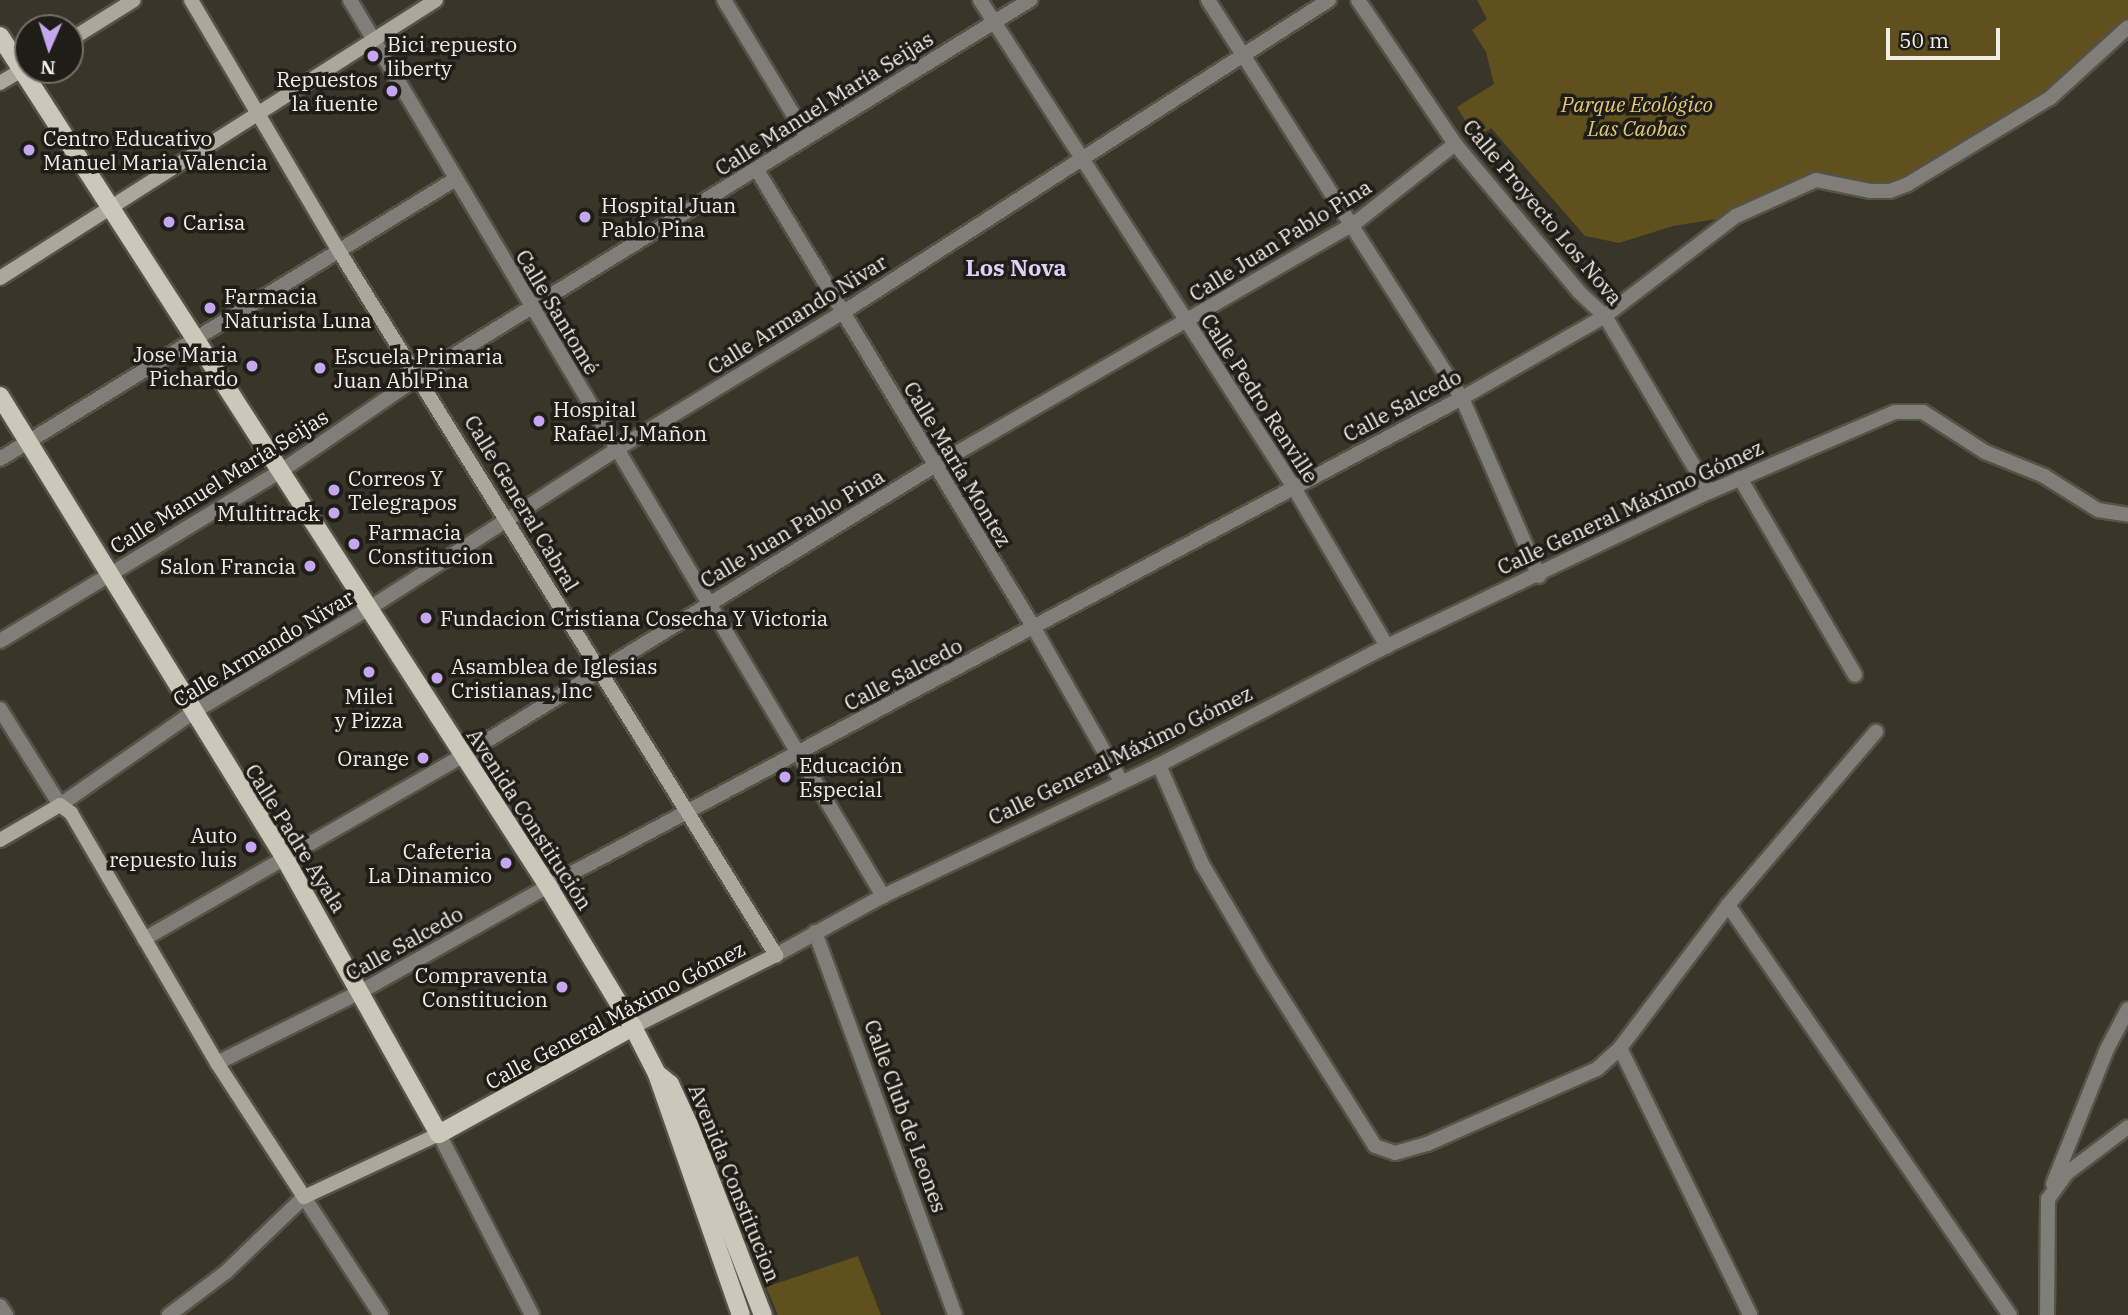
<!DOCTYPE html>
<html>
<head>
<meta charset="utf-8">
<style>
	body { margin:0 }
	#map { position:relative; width:2128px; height:1315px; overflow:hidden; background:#393528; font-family:"IBM Plex Serif",serif }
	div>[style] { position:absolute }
	.green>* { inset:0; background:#5f501d }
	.roads { filter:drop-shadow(2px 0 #565246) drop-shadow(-2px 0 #565246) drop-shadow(0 2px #565246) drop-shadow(0 -2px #565246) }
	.street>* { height:14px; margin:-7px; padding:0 7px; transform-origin:7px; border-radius:7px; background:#807e78 }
	.secondary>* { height:14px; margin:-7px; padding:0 7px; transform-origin:7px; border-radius:7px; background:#aba79d }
	.primary>* { height:18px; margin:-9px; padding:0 9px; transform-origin:9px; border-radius:9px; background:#cbc7b9 }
	.dots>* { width:19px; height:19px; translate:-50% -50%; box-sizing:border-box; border:4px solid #1f1d17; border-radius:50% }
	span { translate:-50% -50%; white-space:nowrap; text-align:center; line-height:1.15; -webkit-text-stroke:7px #1f1d17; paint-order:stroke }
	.poi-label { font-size:21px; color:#f0ede5 }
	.left { translate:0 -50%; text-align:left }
	.right { translate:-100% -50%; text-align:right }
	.street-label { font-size:21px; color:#f0ede5 }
	.park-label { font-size:21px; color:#e2c878; font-style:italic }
	.neighbourhood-label { font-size:23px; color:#e0d0fa; font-weight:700 }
	.north { position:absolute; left:14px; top:14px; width:70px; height:70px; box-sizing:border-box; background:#1f1d17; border:2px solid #737069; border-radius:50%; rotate:183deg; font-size:19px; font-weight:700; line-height:28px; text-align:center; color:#f0ede5 }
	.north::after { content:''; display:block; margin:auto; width:24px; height:32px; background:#c5a7f1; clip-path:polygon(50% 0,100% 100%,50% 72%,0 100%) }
	.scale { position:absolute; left:1886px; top:28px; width:114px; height:32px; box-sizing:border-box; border:4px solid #f0ede5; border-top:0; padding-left:9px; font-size:21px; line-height:24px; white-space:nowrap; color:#f0ede5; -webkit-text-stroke:5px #1f1d17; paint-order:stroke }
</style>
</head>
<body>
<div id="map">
	<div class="green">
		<i style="clip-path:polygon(1477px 0,2128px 0,2128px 27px,2050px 98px,1890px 191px,1816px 180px,1736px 216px,1673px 226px,1619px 243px,1585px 236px,1491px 128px,1476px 139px,1457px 107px,1494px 84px,1486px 52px,1472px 30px,1487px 19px)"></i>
		<i style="clip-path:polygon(858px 1256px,881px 1315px,778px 1315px,766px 1287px)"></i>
	</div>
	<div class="roads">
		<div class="street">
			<i style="left:350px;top:0;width:1043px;rotate:59.25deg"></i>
			<i style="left:724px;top:0;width:160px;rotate:58.8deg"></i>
			<i style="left:980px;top:0;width:578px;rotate:57.22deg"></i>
			<i style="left:1293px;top:486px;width:186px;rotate:59.6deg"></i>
			<i style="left:1208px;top:0;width:472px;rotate:57.5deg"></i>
			<i style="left:1462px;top:398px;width:194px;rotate:66.6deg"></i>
			<i style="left:1358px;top:0;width:174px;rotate:56deg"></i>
			<i style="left:1455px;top:144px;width:193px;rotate:50deg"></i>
			<i style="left:1579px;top:292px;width:35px;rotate:43deg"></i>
			<i style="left:1605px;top:316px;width:204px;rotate:59.4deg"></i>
			<i style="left:757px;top:170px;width:535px;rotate:58.83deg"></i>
			<i style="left:1034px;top:628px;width:176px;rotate:60.4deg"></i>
			<i style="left:0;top:459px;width:533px;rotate:-31.57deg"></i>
			<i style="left:1740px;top:478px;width:228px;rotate:59.7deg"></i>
			<i style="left:0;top:641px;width:328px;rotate:-31.2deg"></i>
			<i style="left:281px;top:471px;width:168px;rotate:-34.4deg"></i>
			<i style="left:420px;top:376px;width:717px;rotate:-31.65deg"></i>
			<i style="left:0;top:709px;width:113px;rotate:58deg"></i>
			<i style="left:60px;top:805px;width:161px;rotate:-34.9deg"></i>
			<i style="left:192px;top:713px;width:204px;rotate:-30.6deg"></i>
			<i style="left:368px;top:609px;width:296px;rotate:-32.7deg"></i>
			<i style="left:617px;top:449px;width:263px;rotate:-31.2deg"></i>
			<i style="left:842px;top:313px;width:579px;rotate:-32.73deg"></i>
			<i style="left:1159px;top:765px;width:108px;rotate:66.5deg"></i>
			<i style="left:1202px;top:864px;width:121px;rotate:59.6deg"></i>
			<i style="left:1263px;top:968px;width:210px;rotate:57.8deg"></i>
			<i style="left:1375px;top:1146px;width:21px;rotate:19deg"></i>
			<i style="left:1395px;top:1153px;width:33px;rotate:-16deg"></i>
			<i style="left:1427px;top:1144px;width:186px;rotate:-23.8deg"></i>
			<i style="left:1597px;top:1069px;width:31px;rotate:-42deg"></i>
			<i style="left:1620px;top:1048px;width:179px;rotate:-52.9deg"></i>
			<i style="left:1728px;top:905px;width:228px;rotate:-49.5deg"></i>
			<i style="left:1728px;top:905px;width:498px;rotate:55.5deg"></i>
			<i style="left:815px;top:932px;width:408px;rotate:69.9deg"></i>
			<i style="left:144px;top:939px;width:367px;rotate:-29.9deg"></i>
			<i style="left:462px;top:756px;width:554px;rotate:-31.57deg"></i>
			<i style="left:934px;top:466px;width:485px;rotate:-30deg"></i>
			<i style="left:1354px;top:224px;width:129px;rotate:-38.4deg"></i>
			<i style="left:776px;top:955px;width:122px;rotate:-28.9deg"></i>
			<i style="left:883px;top:896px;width:306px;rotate:-25.4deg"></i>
			<i style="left:1159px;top:765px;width:257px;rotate:-27.6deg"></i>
			<i style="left:1387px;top:646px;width:357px;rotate:-25.6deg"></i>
			<i style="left:1709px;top:492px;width:202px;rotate:-23.3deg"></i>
			<i style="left:1895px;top:412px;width:28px"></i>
			<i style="left:1923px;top:412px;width:74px;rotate:32.8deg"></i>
			<i style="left:1985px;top:452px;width:64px;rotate:22.1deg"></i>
			<i style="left:2044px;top:476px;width:64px;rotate:32.2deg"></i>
			<i style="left:2098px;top:510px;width:30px;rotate:9deg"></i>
			<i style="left:1620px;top:1048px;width:297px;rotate:64deg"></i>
			<i style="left:217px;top:1063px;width:162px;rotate:-26.4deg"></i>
			<i style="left:362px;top:991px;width:214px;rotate:-29.4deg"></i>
			<i style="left:548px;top:886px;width:1036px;rotate:-28.1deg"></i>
			<i style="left:1462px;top:398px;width:165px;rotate:-29.8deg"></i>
			<i style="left:1605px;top:316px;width:165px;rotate:-37.4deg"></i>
			<i style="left:1736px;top:216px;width:88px;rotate:-24.2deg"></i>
			<i style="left:1816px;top:180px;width:55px;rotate:11.5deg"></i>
			<i style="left:1870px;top:191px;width:20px"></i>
			<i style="left:1890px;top:191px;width:19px;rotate:-21deg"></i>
			<i style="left:1908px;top:184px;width:166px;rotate:-31.2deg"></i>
			<i style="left:2050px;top:98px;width:105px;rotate:-42.3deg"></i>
			<i style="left:439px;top:1134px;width:203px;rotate:62.8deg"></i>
			<i style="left:2053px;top:1184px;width:145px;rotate:-68.2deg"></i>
			<i style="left:2107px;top:1049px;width:45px;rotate:-62.3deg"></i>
			<i style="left:0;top:1306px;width:11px;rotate:56deg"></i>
			<i style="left:169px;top:1315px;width:71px;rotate:-37deg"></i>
			<i style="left:226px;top:1272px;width:108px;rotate:-43.9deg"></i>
			<i style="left:304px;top:1197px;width:141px;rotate:56.9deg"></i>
			<i style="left:2047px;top:1315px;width:116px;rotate:-89.5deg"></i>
			<i style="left:2048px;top:1199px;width:32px;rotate:-54deg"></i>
			<i style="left:2067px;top:1173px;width:76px;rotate:-37deg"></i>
		</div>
		<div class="secondary">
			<i style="left:191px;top:0;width:291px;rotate:59.5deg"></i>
			<i style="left:339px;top:251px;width:829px;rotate:58.17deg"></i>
			<i style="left:776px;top:955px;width:160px;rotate:153.3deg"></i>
			<i style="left:70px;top:40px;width:75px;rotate:-32deg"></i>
			<i style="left:0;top:83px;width:33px;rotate:-31deg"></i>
			<i style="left:0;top:278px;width:517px;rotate:-32.52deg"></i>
			<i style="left:0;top:840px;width:69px;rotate:-30.3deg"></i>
			<i style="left:60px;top:805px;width:14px;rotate:36deg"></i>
			<i style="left:71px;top:813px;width:290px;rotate:59.7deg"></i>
			<i style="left:217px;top:1063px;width:160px;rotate:57deg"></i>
			<i style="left:304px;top:1197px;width:149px;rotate:-25deg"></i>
		</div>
		<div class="primary">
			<i style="left:0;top:36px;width:1011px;rotate:57.19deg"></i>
			<i style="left:548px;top:886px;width:165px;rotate:58.9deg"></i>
			<i style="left:633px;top:1027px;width:53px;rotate:62.9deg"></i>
			<i style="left:657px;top:1074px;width:255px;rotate:70.8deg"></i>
			<i style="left:0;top:396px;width:541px;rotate:58.36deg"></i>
			<i style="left:284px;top:857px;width:317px;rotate:60.8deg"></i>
			<i style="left:439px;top:1134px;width:222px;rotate:-28.9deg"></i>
			<i style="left:660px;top:1076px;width:13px;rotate:39deg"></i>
			<i style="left:670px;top:1084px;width:47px;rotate:65.1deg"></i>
			<i style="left:690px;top:1127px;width:202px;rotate:68.8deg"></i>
		</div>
	</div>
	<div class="dots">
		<i style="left:373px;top:56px;background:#c5a7f1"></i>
		<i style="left:392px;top:91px;background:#c5a7f1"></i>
		<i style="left:29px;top:150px;background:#c5a7f1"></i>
		<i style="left:585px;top:217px;background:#c5a7f1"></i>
		<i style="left:169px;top:222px;background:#c5a7f1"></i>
		<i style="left:210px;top:308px;background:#c5a7f1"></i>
		<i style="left:252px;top:366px;background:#c5a7f1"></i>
		<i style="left:320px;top:368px;background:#c5a7f1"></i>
		<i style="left:539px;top:421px;background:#c5a7f1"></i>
		<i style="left:334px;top:490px;background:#c5a7f1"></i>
		<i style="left:334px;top:513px;background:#c5a7f1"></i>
		<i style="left:354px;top:544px;background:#c5a7f1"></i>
		<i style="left:310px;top:566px;background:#c5a7f1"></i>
		<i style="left:426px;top:618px;background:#c5a7f1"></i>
		<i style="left:369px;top:672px;background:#c5a7f1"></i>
		<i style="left:437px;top:678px;background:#c5a7f1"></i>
		<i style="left:423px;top:758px;background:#c5a7f1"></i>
		<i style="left:785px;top:777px;background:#c5a7f1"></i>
		<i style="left:251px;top:847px;background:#c5a7f1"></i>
		<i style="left:506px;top:863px;background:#c5a7f1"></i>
		<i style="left:562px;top:987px;background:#c5a7f1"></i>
	</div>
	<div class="poi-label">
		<span class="left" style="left:387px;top:56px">Bici repuesto<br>liberty</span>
		<span class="right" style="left:378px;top:91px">Repuestos<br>la fuente</span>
		<span class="left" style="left:43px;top:150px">Centro Educativo<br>Manuel Maria Valencia</span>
		<span class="left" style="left:601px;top:217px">Hospital Juan<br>Pablo Pina</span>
		<span class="left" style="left:183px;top:222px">Carisa</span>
		<span class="left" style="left:224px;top:308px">Farmacia<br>Naturista Luna</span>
		<span class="right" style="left:238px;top:366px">Jose Maria<br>Pichardo</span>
		<span class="left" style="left:334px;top:368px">Escuela Primaria<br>Juan Abl Pina</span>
		<span class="left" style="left:553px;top:421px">Hospital<br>Rafael J. Mañon</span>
		<span class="left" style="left:348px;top:490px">Correos Y<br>Telegrapos</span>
		<span class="right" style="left:320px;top:513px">Multitrack</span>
		<span class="left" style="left:368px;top:544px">Farmacia<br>Constitucion</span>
		<span class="right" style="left:296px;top:566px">Salon Francia</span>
		<span class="left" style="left:440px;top:618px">Fundacion Cristiana Cosecha Y Victoria</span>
		<span class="left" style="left:451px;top:678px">Asamblea de Iglesias<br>Cristianas, Inc</span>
		<span style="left:369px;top:708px">Milei<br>y Pizza</span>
		<span class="right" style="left:409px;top:758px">Orange</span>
		<span class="left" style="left:799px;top:777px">Educación<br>Especial</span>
		<span class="right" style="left:237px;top:847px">Auto<br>repuesto luis</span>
		<span class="right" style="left:492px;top:863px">Cafeteria<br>La Dinamico</span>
		<span class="right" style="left:548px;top:987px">Compraventa<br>Constitucion</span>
	</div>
	<div class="street-label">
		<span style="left:824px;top:103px;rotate:-32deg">Calle Manuel María Seijas</span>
		<span style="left:1543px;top:212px;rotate:50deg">Calle Proyecto Los Nova</span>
		<span style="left:1280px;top:240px;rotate:-32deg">Calle Juan Pablo Pina</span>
		<span style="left:558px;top:312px;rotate:59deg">Calle Santomé</span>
		<span style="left:797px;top:314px;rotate:-32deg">Calle Armando Nivar</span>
		<span style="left:1260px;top:398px;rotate:57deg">Calle Pedro Renville</span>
		<span style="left:1402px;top:405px;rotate:-28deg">Calle Salcedo</span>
		<span style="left:958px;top:464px;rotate:59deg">Calle María Montez</span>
		<span style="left:219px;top:481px;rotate:-32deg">Calle Manuel María Seijas</span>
		<span style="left:522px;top:503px;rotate:59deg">Calle General Cabral</span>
		<span style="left:1630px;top:507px;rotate:-25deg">Calle General Máximo Gómez</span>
		<span style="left:792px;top:528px;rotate:-31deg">Calle Juan Pablo Pina</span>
		<span style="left:263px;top:648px;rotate:-31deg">Calle Armando Nivar</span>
		<span style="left:903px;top:674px;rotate:-28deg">Calle Salcedo</span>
		<span style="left:1120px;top:755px;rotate:-26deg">Calle General Máximo Gómez</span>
		<span style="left:530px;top:819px;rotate:57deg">Avenida Constitución</span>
		<span style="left:296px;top:838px;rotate:58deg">Calle Padre Ayala</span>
		<span style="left:404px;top:943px;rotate:-29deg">Calle Salcedo</span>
		<span style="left:615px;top:1015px;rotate:-28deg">Calle General Máximo Gómez</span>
		<span style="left:906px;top:1116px;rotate:70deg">Calle Club de Leones</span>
		<span style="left:735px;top:1183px;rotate:68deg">Avenida Constitucion</span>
	</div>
	<div class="park-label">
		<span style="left:1637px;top:116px">Parque Ecológico<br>Las Caobas</span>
	</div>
	<div class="neighbourhood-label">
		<span style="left:1016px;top:267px">Los Nova</span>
	</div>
	<div class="north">N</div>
	<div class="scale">50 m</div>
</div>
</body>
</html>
